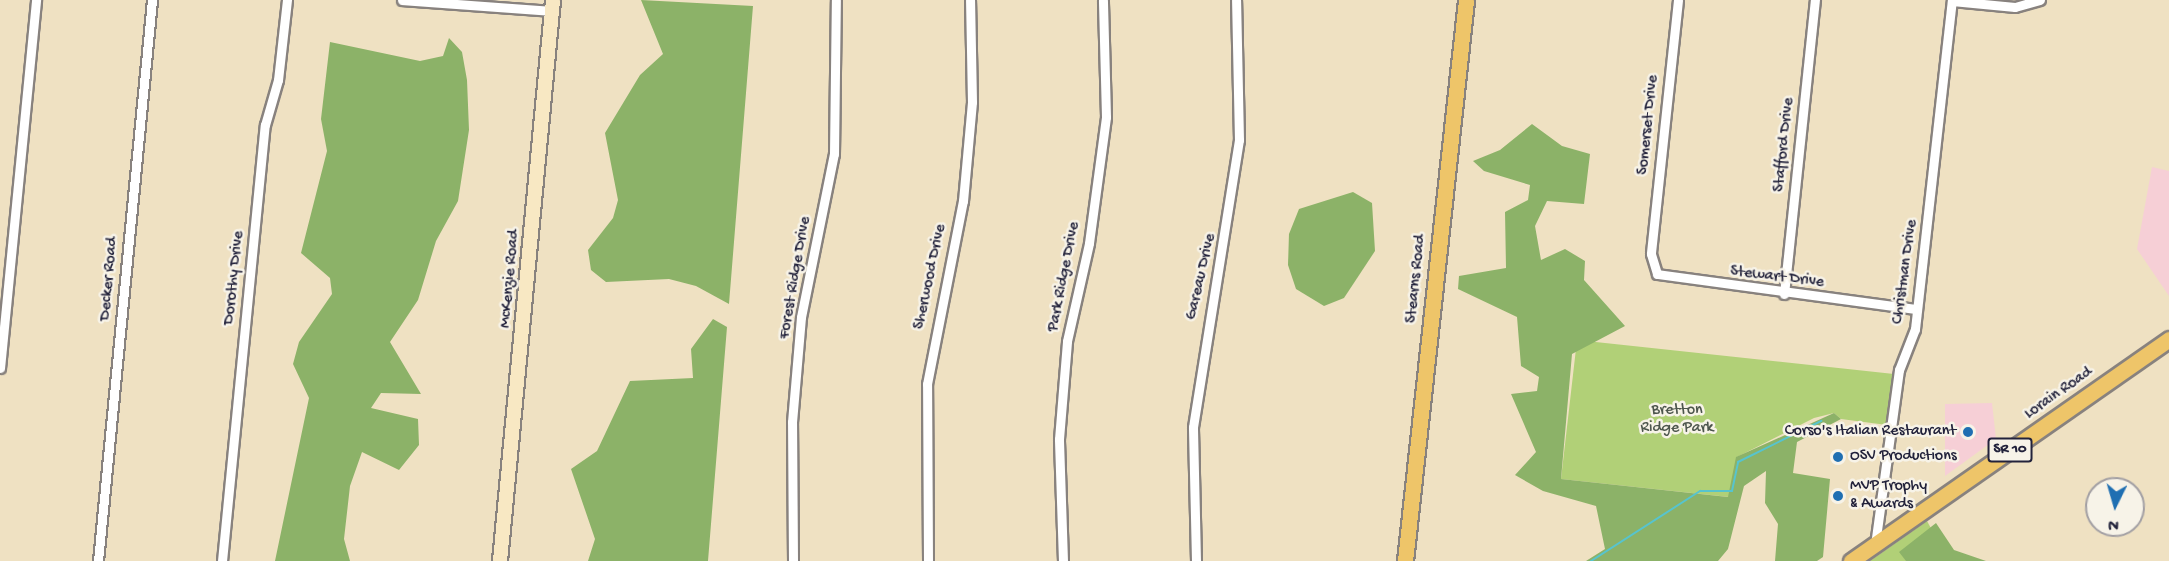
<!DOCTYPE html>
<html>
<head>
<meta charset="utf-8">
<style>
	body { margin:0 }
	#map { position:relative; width:2169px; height:561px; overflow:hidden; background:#efe1c2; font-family:"Gochi Hand",sans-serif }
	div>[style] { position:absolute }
	.built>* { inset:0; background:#f6cfd6 }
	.green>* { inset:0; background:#b1d077 }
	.forest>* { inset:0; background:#8cb268 }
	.stream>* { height:2px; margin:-1px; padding:0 1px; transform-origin:1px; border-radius:1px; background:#57c4ce }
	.roads { filter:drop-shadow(2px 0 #88827e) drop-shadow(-2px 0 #88827e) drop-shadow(0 2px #88827e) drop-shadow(0 -2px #88827e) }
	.street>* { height:9px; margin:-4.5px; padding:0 4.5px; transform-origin:4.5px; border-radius:4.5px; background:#fff }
	.secondary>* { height:14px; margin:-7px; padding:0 7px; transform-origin:7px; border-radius:7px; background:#f8e8c3 }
	.primary>* { height:15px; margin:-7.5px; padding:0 7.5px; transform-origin:7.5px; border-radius:7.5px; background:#eec569 }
	.dots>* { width:16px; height:16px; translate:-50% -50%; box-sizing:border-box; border:3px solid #f7f3e8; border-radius:50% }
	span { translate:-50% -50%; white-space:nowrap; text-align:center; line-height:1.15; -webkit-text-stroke:5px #f7f3e8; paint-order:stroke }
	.shield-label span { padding:2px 4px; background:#f7f3e8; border:2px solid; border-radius:4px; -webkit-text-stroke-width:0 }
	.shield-label { font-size:15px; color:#22223b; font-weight:700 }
	.street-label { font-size:16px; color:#22223b }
	.park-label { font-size:16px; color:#4d564d }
	.poi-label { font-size:16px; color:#22223b }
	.right { translate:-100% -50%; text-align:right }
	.left { translate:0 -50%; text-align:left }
	.north { position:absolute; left:2085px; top:477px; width:60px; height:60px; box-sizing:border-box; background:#f7f3e8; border:2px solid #a29fa3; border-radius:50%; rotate:185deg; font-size:16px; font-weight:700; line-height:24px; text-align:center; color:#22223b }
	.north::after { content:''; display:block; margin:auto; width:21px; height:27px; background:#1f6fb2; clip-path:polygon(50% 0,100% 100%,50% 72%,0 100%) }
</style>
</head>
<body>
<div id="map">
	<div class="built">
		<i style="clip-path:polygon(2152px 167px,2169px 171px,2169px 296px,2137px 249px)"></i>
		<i style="clip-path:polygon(1992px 403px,1996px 439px,1945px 476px,1945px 404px)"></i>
	</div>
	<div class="green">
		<i style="clip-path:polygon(1577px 340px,1894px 374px,1887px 425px,1841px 419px,1834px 413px,1814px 418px,1737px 457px,1729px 497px,1561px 479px)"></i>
		<i style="clip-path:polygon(1927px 521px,1949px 561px,1870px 561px)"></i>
	</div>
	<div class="forest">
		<i style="clip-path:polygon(641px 0,753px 6px,729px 304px,696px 286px,669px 279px,606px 282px,591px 270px,588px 250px,613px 218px,618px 200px,605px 133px,640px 75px,663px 54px)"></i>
		<i style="clip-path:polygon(449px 38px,462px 52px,467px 80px,469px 130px,458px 201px,436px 241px,418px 300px,390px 342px,421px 394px,381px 393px,371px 408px,418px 419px,419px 445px,399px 470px,362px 452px,350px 486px,344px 539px,350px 561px,275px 561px,309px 398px,293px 364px,299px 342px,332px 294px,330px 278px,301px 253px,327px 151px,321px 119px,330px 42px,420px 61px,443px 56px)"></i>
		<i style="clip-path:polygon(1532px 124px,1562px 146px,1590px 154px,1584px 204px,1547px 201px,1535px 226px,1541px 260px,1565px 249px,1585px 261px,1584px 280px,1625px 326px,1572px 354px,1561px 479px,1728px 497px,1736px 457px,1834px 413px,1841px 419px,1797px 442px,1793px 473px,1830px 479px,1823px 557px,1817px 561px,1775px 561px,1778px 524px,1765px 503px,1766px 471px,1744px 486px,1728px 549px,1718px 561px,1586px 561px,1605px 549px,1596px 506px,1543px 491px,1515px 475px,1536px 452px,1511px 394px,1537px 391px,1539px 377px,1521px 366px,1517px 317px,1458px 289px,1459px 276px,1506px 268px,1505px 212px,1528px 200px,1530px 185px,1484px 171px,1473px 161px,1500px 150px)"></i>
		<i style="clip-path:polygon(1353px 192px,1372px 203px,1375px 251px,1344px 298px,1324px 306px,1296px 289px,1288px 265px,1289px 234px,1299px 209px)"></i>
		<i style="clip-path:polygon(713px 319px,727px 327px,708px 561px,588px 561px,595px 539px,571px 469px,597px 451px,630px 381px,693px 378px,691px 349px)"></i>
		<i style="clip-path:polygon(1936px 523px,1954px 550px,1986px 561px,1906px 561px,1899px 552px)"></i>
	</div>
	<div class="stream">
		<i style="left:1591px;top:561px;width:130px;rotate:-32.7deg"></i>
		<i style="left:1700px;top:491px;width:32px"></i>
		<i style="left:1732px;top:491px;width:30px;rotate:-78deg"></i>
		<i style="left:1738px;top:462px;width:93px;rotate:-26.3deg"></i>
	</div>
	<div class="roads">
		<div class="street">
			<i style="left:402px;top:0;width:150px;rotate:4.2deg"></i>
			<i style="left:1678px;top:0;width:255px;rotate:96.1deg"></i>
			<i style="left:1651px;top:254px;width:21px;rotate:73deg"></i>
			<i style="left:1657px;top:274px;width:262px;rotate:7.7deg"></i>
			<i style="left:1952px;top:1px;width:63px;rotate:5.4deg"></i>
			<i style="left:2015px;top:7px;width:26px;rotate:-16deg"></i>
			<i style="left:1784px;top:294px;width:296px;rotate:-84deg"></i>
			<i style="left:0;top:368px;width:370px;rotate:-84.4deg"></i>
			<i style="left:1875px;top:545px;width:177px;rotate:-82.2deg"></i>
			<i style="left:1899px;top:370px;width:44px;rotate:-68.7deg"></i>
			<i style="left:1915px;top:329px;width:331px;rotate:-83.6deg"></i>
			<i style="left:98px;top:561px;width:564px;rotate:-84.5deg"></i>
			<i style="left:222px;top:561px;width:438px;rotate:-84.4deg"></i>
			<i style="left:265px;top:125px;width:47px;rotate:-73.9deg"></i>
			<i style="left:278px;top:80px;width:81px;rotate:-83.6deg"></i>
			<i style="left:793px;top:561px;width:139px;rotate:-90.4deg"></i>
			<i style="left:792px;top:422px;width:105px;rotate:-85.1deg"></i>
			<i style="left:801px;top:317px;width:166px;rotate:-78.6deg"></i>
			<i style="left:834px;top:154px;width:154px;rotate:-89.3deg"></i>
			<i style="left:928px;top:561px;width:177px;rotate:-90.3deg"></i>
			<i style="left:927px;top:384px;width:187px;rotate:-78.9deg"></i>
			<i style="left:963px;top:201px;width:99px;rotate:-84.8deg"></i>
			<i style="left:972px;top:102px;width:102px;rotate:-91.1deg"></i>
			<i style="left:1063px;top:561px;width:122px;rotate:-91.9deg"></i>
			<i style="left:1059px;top:439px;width:98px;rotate:-85.3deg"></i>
			<i style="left:1067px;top:341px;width:100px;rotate:-77.3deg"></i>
			<i style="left:1089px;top:243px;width:127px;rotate:-82.3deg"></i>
			<i style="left:1106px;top:117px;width:117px;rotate:-91.5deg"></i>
			<i style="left:1196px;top:561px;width:134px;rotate:-91.3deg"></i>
			<i style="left:1193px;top:427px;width:291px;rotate:-80.9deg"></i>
			<i style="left:1239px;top:140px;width:140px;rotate:-91.2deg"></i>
		</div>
		<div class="secondary">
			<i style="left:500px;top:561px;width:563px;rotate:-84.6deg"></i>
		</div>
		<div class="primary">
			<i style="left:1405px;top:561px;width:564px;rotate:-83.79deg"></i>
			<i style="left:1851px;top:561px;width:388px;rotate:-34.9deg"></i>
		</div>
	</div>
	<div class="dots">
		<i style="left:1968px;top:432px;background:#1f6fb2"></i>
		<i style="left:1838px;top:457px;background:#1f6fb2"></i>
		<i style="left:1838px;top:496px;background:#1f6fb2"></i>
	</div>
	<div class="shield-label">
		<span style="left:2010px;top:450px">SR 10</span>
	</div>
	<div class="street-label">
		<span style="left:1649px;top:125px;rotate:-84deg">Somerset Drive</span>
		<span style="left:1785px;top:145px;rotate:-84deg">Stafford Drive</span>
		<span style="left:1906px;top:272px;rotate:-82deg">Christman Drive</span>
		<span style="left:931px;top:277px;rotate:-78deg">Sherwood Drive</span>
		<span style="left:1065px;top:277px;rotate:-79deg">Park Ridge Drive</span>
		<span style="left:1202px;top:277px;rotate:-77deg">Gareau Drive</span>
		<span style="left:235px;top:278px;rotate:-84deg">Dorothy Drive</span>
		<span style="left:796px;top:278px;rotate:-80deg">Forest Ridge Drive</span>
		<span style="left:1777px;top:278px;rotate:7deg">Stewart Drive</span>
		<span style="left:110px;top:279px;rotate:-85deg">Decker Road</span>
		<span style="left:511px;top:279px;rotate:-85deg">McKenzie Road</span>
		<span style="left:1417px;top:279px;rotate:-84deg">Stearns Road</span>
		<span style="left:2059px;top:394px;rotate:-35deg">Lorain Road</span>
	</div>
	<div class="park-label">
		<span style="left:1677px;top:420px">Bretton<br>Ridge Park</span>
	</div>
	<div class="poi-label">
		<span class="right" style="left:1956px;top:432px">Corso's Italian Restaurant</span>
		<span class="left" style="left:1850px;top:457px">OSV Productions</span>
		<span class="left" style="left:1850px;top:496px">MVP Trophy<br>&amp; Awards</span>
	</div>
	<div class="north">N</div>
</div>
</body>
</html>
